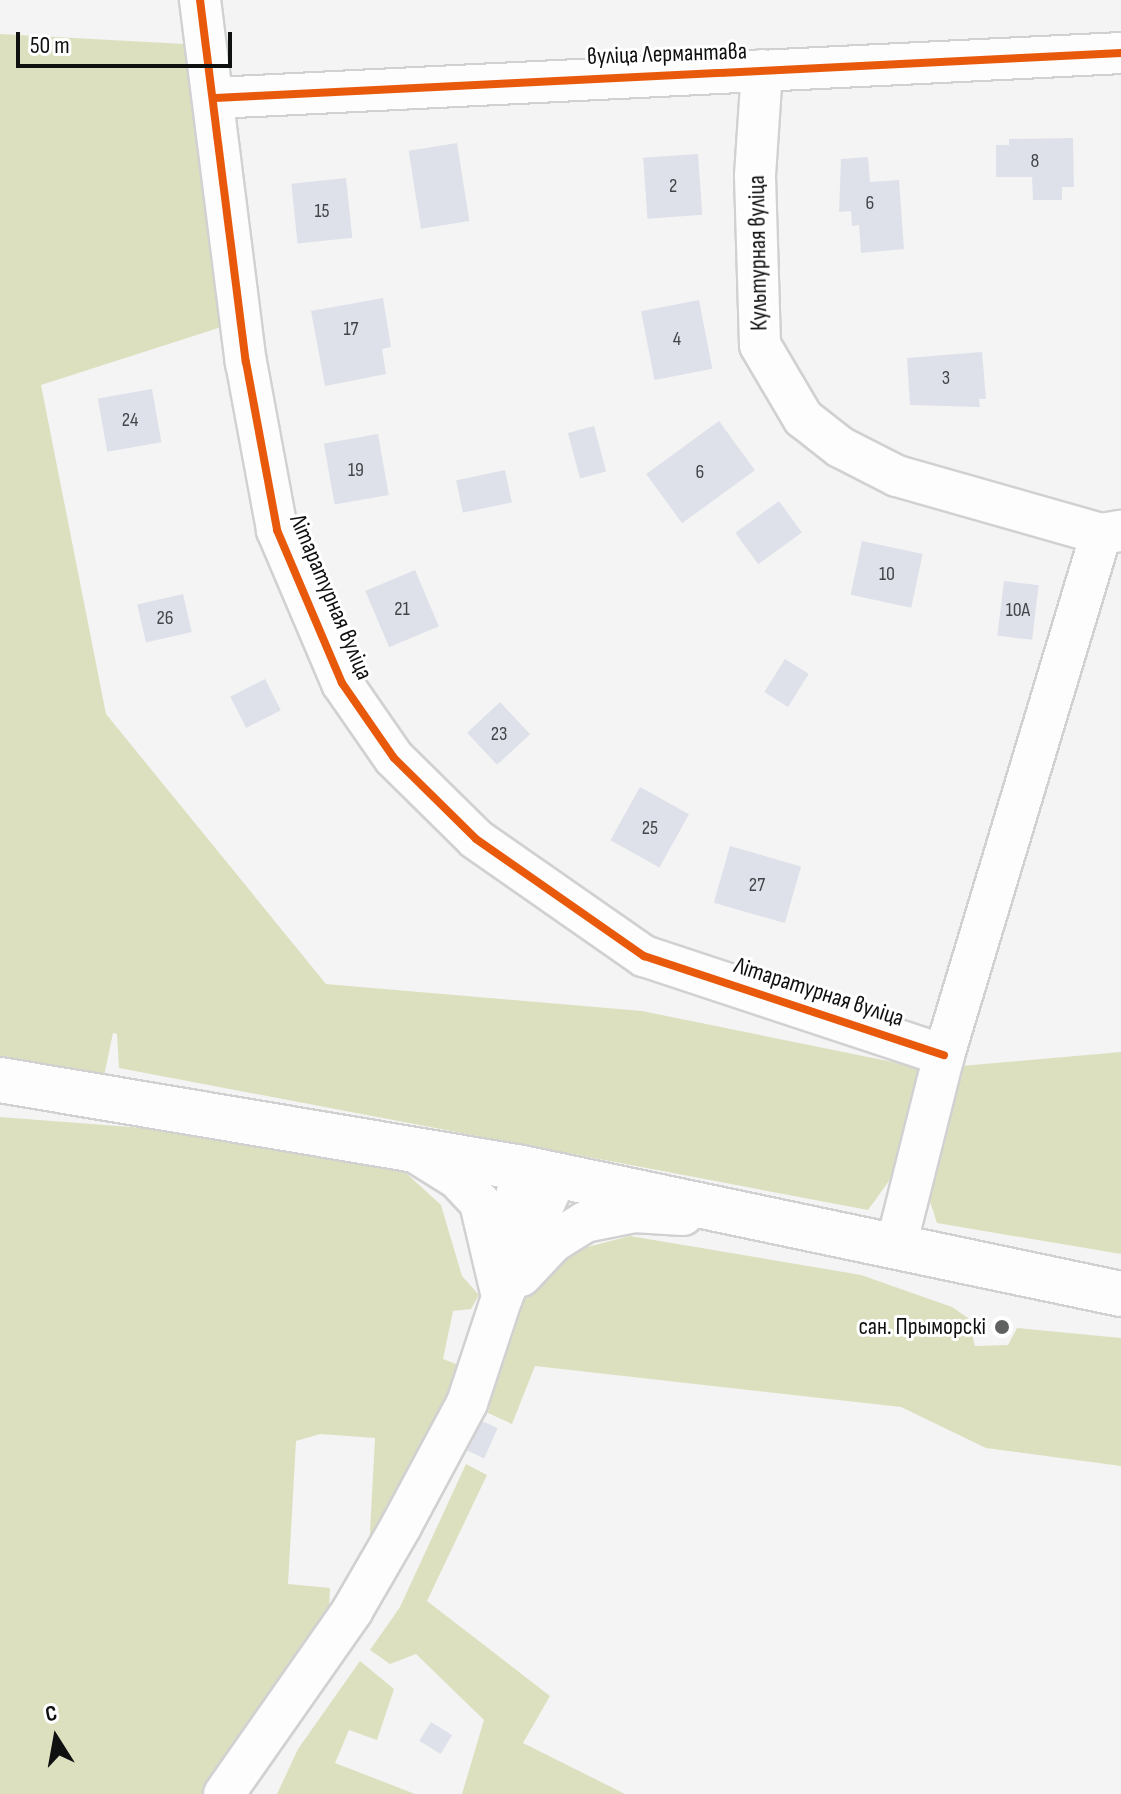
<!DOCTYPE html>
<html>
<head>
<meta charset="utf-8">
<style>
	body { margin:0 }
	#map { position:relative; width:1121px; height:1794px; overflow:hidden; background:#f4f4f4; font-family:"Sofia Sans Condensed",sans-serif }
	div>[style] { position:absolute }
	.green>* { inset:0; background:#dde0bf }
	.building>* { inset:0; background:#dee1ea; transform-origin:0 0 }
	.roads { filter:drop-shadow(2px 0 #d1d1d2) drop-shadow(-2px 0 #d1d1d2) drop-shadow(0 2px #d1d1d2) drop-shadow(0 -2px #d1d1d2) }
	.minor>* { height:40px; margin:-20px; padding:0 20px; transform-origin:20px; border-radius:20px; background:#fdfdfd }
	.major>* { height:44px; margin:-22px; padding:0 22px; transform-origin:22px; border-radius:22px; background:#fdfdfd }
	.cycleway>* { height:8px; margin:-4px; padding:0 4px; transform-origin:4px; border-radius:4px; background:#e8590c }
	.dots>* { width:22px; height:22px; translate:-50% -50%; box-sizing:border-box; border:4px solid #fff; border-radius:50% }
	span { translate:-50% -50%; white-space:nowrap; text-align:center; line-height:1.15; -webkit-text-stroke:6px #fff; paint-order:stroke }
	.number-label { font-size:20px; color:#444548 }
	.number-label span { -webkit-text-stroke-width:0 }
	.street-label { font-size:24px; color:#0f1010 }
	.poi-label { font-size:24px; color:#0f1010 }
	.right { translate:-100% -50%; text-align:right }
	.north { position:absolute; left:16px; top:1698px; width:80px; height:80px; -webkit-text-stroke:6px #fff; paint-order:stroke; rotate:349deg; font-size:22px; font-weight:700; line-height:32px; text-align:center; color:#0f1010 }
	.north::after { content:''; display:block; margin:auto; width:28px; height:36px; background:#0f1010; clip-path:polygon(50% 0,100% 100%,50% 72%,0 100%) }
	.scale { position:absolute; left:16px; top:32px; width:216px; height:36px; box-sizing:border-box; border:4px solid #0f1010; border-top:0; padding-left:10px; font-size:24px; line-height:28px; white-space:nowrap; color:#0f1010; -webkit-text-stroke:6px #fff; paint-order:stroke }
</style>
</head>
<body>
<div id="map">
	<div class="green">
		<i style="clip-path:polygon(0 34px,185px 44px,237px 322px,41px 385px,106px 714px,326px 984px,642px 1011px,927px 1069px,1121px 1052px,1121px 1254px,937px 1223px,921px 1174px,894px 1174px,868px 1210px,119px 1068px,117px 1034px,113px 1033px,104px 1076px,0 1060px)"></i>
		<i style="clip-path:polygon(0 1117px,196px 1132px,405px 1172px,441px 1205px,462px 1276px,479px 1295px,471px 1309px,453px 1311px,443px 1359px,456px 1364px,461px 1377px,369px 1551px,375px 1438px,320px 1434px,296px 1441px,288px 1584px,330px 1588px,329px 1612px,211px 1794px,0 1794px)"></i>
		<i style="clip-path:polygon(630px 1236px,861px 1275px,952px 1307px,968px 1318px,975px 1346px,1008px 1345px,1017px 1328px,1121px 1338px,1121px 1466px,986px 1448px,901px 1407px,535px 1366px,512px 1424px,488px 1413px,515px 1290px,568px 1252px)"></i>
		<i style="clip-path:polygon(466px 1464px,487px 1475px,427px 1601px,550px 1696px,523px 1743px,625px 1794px,462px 1794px,484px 1720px,416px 1654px,390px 1664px,370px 1650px,400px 1607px)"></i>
		<i style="clip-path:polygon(360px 1661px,394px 1689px,377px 1740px,349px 1730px,335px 1763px,415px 1794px,277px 1794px,298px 1749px)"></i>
	</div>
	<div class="building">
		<i style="clip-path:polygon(1073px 138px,1074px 187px,1062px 187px,1062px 200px,1033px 200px,1032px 177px,996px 177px,996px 145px,1009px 145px,1009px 139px)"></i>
		<i style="left:457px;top:143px;width:79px;height:49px;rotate:81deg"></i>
		<i style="left:698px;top:154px;width:61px;height:55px;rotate:86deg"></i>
		<i style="clip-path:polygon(868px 157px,870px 182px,899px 180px,904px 249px,861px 253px,859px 225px,852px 226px,851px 211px,839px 212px,841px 159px)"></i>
		<i style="left:346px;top:178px;width:60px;height:55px;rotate:84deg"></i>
		<i style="clip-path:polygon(383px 298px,391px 347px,382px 349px,386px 374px,325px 386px,311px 311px)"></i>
		<i style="left:699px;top:300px;width:70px;height:59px;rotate:79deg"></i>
		<i style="clip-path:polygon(982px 352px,986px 399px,979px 399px,980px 407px,910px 405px,907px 358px)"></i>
		<i style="left:152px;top:389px;width:54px;height:55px;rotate:80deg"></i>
		<i style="left:719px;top:421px;width:61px;height:90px;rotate:54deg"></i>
		<i style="left:594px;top:426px;width:47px;height:27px;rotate:75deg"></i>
		<i style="left:378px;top:434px;width:62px;height:55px;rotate:80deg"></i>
		<i style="left:505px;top:470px;width:33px;height:50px;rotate:78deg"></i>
		<i style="left:779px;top:501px;width:39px;height:54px;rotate:54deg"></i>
		<i style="left:862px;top:541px;width:62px;height:55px;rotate:12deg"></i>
		<i style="left:415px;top:570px;width:61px;height:54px;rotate:67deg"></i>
		<i style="left:1004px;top:581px;width:35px;height:55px;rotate:7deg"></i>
		<i style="left:183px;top:594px;width:39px;height:47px;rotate:77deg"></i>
		<i style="left:785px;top:659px;width:28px;height:39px;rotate:32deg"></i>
		<i style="left:265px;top:679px;width:35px;height:39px;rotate:63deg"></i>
		<i style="left:500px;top:702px;width:44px;height:45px;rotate:47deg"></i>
		<i style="left:640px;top:787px;width:56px;height:61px;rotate:29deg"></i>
		<i style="left:730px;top:846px;width:74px;height:59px;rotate:16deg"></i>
		<i style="left:473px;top:1417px;width:27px;height:33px;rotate:24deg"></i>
		<i style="left:431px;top:1722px;width:25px;height:22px;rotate:32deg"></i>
	</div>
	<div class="roads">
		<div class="minor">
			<i style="left:200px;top:0;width:365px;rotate:82.8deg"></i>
			<i style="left:246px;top:362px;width:171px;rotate:79.5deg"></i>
			<i style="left:277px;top:530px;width:166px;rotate:67deg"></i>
			<i style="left:342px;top:683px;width:91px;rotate:55.3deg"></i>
			<i style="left:394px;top:758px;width:115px;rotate:44.6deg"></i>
			<i style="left:476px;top:839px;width:205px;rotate:34.9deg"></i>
			<i style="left:644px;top:956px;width:316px;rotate:18.3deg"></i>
			<i style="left:762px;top:70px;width:106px;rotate:93.8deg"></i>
			<i style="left:755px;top:176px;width:169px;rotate:88.3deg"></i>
			<i style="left:760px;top:345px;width:85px;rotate:59.5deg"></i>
			<i style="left:803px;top:418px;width:47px;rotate:38.1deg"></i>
			<i style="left:840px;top:447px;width:64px;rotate:27deg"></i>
			<i style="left:897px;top:476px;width:212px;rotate:15.9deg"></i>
			<i style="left:1101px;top:534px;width:20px;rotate:-9deg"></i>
			<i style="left:215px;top:98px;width:907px;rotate:-2.84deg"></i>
			<i style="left:415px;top:1152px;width:51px;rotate:32.1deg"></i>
			<i style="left:458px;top:1179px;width:33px;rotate:47deg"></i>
			<i style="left:480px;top:1203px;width:97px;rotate:76.8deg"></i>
			<i style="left:896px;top:1246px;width:197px;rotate:-75.9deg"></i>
			<i style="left:944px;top:1055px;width:544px;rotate:-73.23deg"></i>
			<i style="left:503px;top:1257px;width:91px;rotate:-77.9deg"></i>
			<i style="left:521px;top:1276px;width:47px;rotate:-46.7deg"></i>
			<i style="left:553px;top:1242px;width:38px;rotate:-32deg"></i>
			<i style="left:585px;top:1222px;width:50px;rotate:-11.5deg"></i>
			<i style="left:634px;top:1212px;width:49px;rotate:3.5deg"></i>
			<i style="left:224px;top:1794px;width:223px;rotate:-55deg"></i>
			<i style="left:352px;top:1611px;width:98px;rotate:-60deg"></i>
			<i style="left:401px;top:1526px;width:140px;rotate:-61.8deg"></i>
			<i style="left:467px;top:1403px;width:112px;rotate:-71.7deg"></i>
			<i style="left:502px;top:1297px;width:133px;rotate:-65.6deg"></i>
		</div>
		<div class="major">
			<i style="left:0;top:1080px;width:529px;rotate:9.57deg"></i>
			<i style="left:522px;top:1168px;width:612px;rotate:11.88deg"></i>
		</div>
	</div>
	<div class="cycleway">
		<i style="left:200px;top:0;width:365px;rotate:82.8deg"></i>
		<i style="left:246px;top:362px;width:171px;rotate:79.5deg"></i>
		<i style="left:277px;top:530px;width:166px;rotate:67deg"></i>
		<i style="left:342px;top:683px;width:91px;rotate:55.3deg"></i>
		<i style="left:394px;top:758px;width:115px;rotate:44.6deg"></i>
		<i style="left:476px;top:839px;width:205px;rotate:34.9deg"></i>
		<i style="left:644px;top:956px;width:316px;rotate:18.3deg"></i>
		<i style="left:215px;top:98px;width:907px;rotate:-2.84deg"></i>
	</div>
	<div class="dots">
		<i style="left:1002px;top:1327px;background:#5f6060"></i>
	</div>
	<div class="number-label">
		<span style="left:1035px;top:161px">8</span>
		<span style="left:673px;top:186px">2</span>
		<span style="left:870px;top:203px">6</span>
		<span style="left:322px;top:211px">15</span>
		<span style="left:351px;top:329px">17</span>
		<span style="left:677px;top:339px">4</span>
		<span style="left:946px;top:378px">3</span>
		<span style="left:130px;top:420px">24</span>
		<span style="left:356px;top:470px">19</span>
		<span style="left:700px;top:472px">6</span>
		<span style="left:887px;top:574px">10</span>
		<span style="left:402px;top:609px">21</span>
		<span style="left:1018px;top:610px">10А</span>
		<span style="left:165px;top:618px">26</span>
		<span style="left:499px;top:734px">23</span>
		<span style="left:650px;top:828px">25</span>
		<span style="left:757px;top:885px">27</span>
	</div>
	<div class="street-label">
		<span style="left:667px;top:54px;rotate:-2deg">вуліца Лермантава</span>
		<span style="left:758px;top:253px;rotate:-91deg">Культурная вуліца</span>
		<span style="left:331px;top:597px;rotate:67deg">Літаратурная вуліца</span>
		<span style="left:819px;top:992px;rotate:18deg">Літаратурная вуліца</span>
	</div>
	<div class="poi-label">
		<span class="right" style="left:986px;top:1327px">сан. Прыморскі</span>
	</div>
	<div class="north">С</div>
	<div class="scale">50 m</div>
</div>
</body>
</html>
